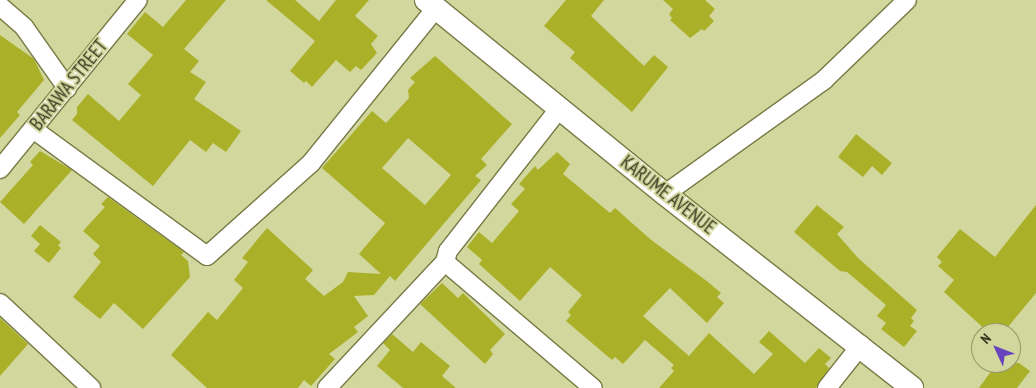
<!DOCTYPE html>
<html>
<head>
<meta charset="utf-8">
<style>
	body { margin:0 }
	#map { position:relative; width:1036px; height:388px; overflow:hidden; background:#d2d79d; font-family:"PT Sans Narrow",sans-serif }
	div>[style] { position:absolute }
	.building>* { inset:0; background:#abb029 }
	.roads { filter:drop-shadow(1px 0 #787b45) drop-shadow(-1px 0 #787b45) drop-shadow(0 1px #787b45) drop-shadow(0 -1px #787b45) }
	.minor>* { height:18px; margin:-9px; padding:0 9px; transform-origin:9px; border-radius:9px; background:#fff }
	.major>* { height:22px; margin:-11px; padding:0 11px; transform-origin:11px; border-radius:11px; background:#fff }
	span { translate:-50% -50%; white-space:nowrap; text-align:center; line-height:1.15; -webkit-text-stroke:4px #d2d79d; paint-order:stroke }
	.street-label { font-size:19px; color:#373821 }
	.north { position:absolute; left:971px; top:323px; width:50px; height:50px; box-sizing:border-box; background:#d2d79d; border:1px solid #94976b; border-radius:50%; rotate:313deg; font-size:14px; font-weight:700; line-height:20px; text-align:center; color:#373821 }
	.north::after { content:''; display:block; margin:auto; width:18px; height:22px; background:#6744bd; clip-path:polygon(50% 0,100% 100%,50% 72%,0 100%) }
</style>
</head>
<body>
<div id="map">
	<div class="building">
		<i style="clip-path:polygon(186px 0,226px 0,184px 49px,199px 61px,190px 72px,206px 82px,194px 99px,241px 131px,226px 152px,213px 143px,206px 152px,190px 140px,153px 186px,72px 120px,77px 114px,77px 107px,88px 94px,119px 121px,141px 95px,128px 84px,153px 55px,127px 34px,145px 12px,163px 27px)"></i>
		<i style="clip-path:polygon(266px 0,295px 0,319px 21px,336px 0,369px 0,355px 16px,378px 36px,371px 44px,377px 53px,361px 70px,356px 66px,350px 72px,336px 60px,312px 87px,306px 81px,304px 83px,290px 71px,315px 41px)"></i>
		<i style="clip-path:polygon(566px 0,604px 0,591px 16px,644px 66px,654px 55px,668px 67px,632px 112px,570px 58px,575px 52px,544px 26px)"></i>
		<i style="clip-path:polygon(663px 0,705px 0,715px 9px,709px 16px,714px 21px,704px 31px,702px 29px,690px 38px,670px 20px,672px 18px,669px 14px,673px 9px)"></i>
		<i style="clip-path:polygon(0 35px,34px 59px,44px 80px,17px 112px,20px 115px,0 138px)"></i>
		<i style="clip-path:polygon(evenodd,435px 56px,512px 124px,481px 159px,487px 165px,475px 176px,481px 180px,395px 281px,390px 276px,374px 295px,354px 296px,368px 316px,354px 327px,358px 332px,329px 354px,335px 359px,311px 386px,304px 380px,298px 388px,207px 388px,171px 355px,208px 312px,217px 320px,243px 288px,234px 280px,248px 262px,242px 258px,267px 228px,313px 270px,305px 279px,324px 296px,343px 282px,348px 272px,381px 274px,359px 254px,385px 223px,322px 168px,372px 111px,386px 123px,409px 98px,408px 90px,415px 82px,410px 78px,435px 56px,408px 138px,451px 175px,425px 205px,382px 168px,408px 138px)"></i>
		<i style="clip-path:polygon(856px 134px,892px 163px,882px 175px,872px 166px,863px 177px,838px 157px)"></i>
		<i style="clip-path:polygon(40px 151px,72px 170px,24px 224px,0 202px,33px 165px,30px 162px)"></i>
		<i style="clip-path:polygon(557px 152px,570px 164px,563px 174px,610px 213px,615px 208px,650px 239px,708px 282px,721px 293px,717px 297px,724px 303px,707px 323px,670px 288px,643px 316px,689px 356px,709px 333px,754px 374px,773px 354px,759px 342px,769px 331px,805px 363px,819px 348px,831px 358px,825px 364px,829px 368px,816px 388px,659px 388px,674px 371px,671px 368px,674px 365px,645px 340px,623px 364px,615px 357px,612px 360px,566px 321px,571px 315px,568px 312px,582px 295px,550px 267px,520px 301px,479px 264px,482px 260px,467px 247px,479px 232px,492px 243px,519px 211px,511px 204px,525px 189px,519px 184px,535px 166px,538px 170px)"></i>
		<i style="clip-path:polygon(108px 197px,184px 252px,181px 255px,188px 261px,190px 277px,143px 329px,114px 303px,100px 319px,73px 297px,101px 262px,93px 254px,100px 246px,83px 231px,105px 207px,101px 204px)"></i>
		<i style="clip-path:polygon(817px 205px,844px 227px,837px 234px,858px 258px,917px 310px,911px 318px,914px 321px,910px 326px,917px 331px,904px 347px,881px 329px,886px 323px,877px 316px,886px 305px,847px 272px,840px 271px,794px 232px)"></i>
		<i style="clip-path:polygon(1036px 205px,1036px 293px,1003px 333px,989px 333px,944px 292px,954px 280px,938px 266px,942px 262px,937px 257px,960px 229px,995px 257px)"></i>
		<i style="clip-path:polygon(40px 225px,61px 242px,58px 245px,61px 248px,49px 263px,34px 251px,40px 244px,31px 236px)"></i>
		<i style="clip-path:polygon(442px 283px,458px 298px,463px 293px,505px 334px,490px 350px,493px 354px,485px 364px,420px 304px)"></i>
		<i style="clip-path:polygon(0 318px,28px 344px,0 376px)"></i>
		<i style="clip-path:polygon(392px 334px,413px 352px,421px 342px,450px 366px,442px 376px,456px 388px,403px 388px,377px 366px,390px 350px,383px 343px)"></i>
		<i style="clip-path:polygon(997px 363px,1019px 363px,1030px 371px,1017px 388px,979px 388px)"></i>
	</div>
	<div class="roads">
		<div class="minor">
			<i style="left:0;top:6px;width:32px;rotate:41deg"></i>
			<i style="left:24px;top:27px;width:75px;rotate:54.8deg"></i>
			<i style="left:33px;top:129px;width:215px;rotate:36.1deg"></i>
			<i style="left:207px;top:256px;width:140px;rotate:-41.8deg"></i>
			<i style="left:311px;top:163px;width:199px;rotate:-51.1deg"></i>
			<i style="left:0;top:169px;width:218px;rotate:-50.8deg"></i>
			<i style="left:665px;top:194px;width:196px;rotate:-35.6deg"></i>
			<i style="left:824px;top:80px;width:115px;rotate:-43.9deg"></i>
			<i style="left:445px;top:262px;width:194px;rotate:40.4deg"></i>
			<i style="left:0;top:303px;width:125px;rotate:43deg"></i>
			<i style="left:327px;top:388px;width:173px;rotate:-46.9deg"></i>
			<i style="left:445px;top:262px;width:11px;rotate:-75deg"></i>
			<i style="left:448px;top:251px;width:180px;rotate:-52deg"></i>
			<i style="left:827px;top:388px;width:55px;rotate:-51.7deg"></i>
		</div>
		<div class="major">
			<i style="left:426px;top:0;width:308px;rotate:39.1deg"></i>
			<i style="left:665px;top:194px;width:314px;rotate:38.1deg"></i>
		</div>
	</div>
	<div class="street-label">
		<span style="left:69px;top:85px;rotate:-51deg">BARAWA STREET</span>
		<span style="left:668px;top:195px;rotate:38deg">KARUME AVENUE</span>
	</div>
	<div class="north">N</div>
</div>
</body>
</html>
